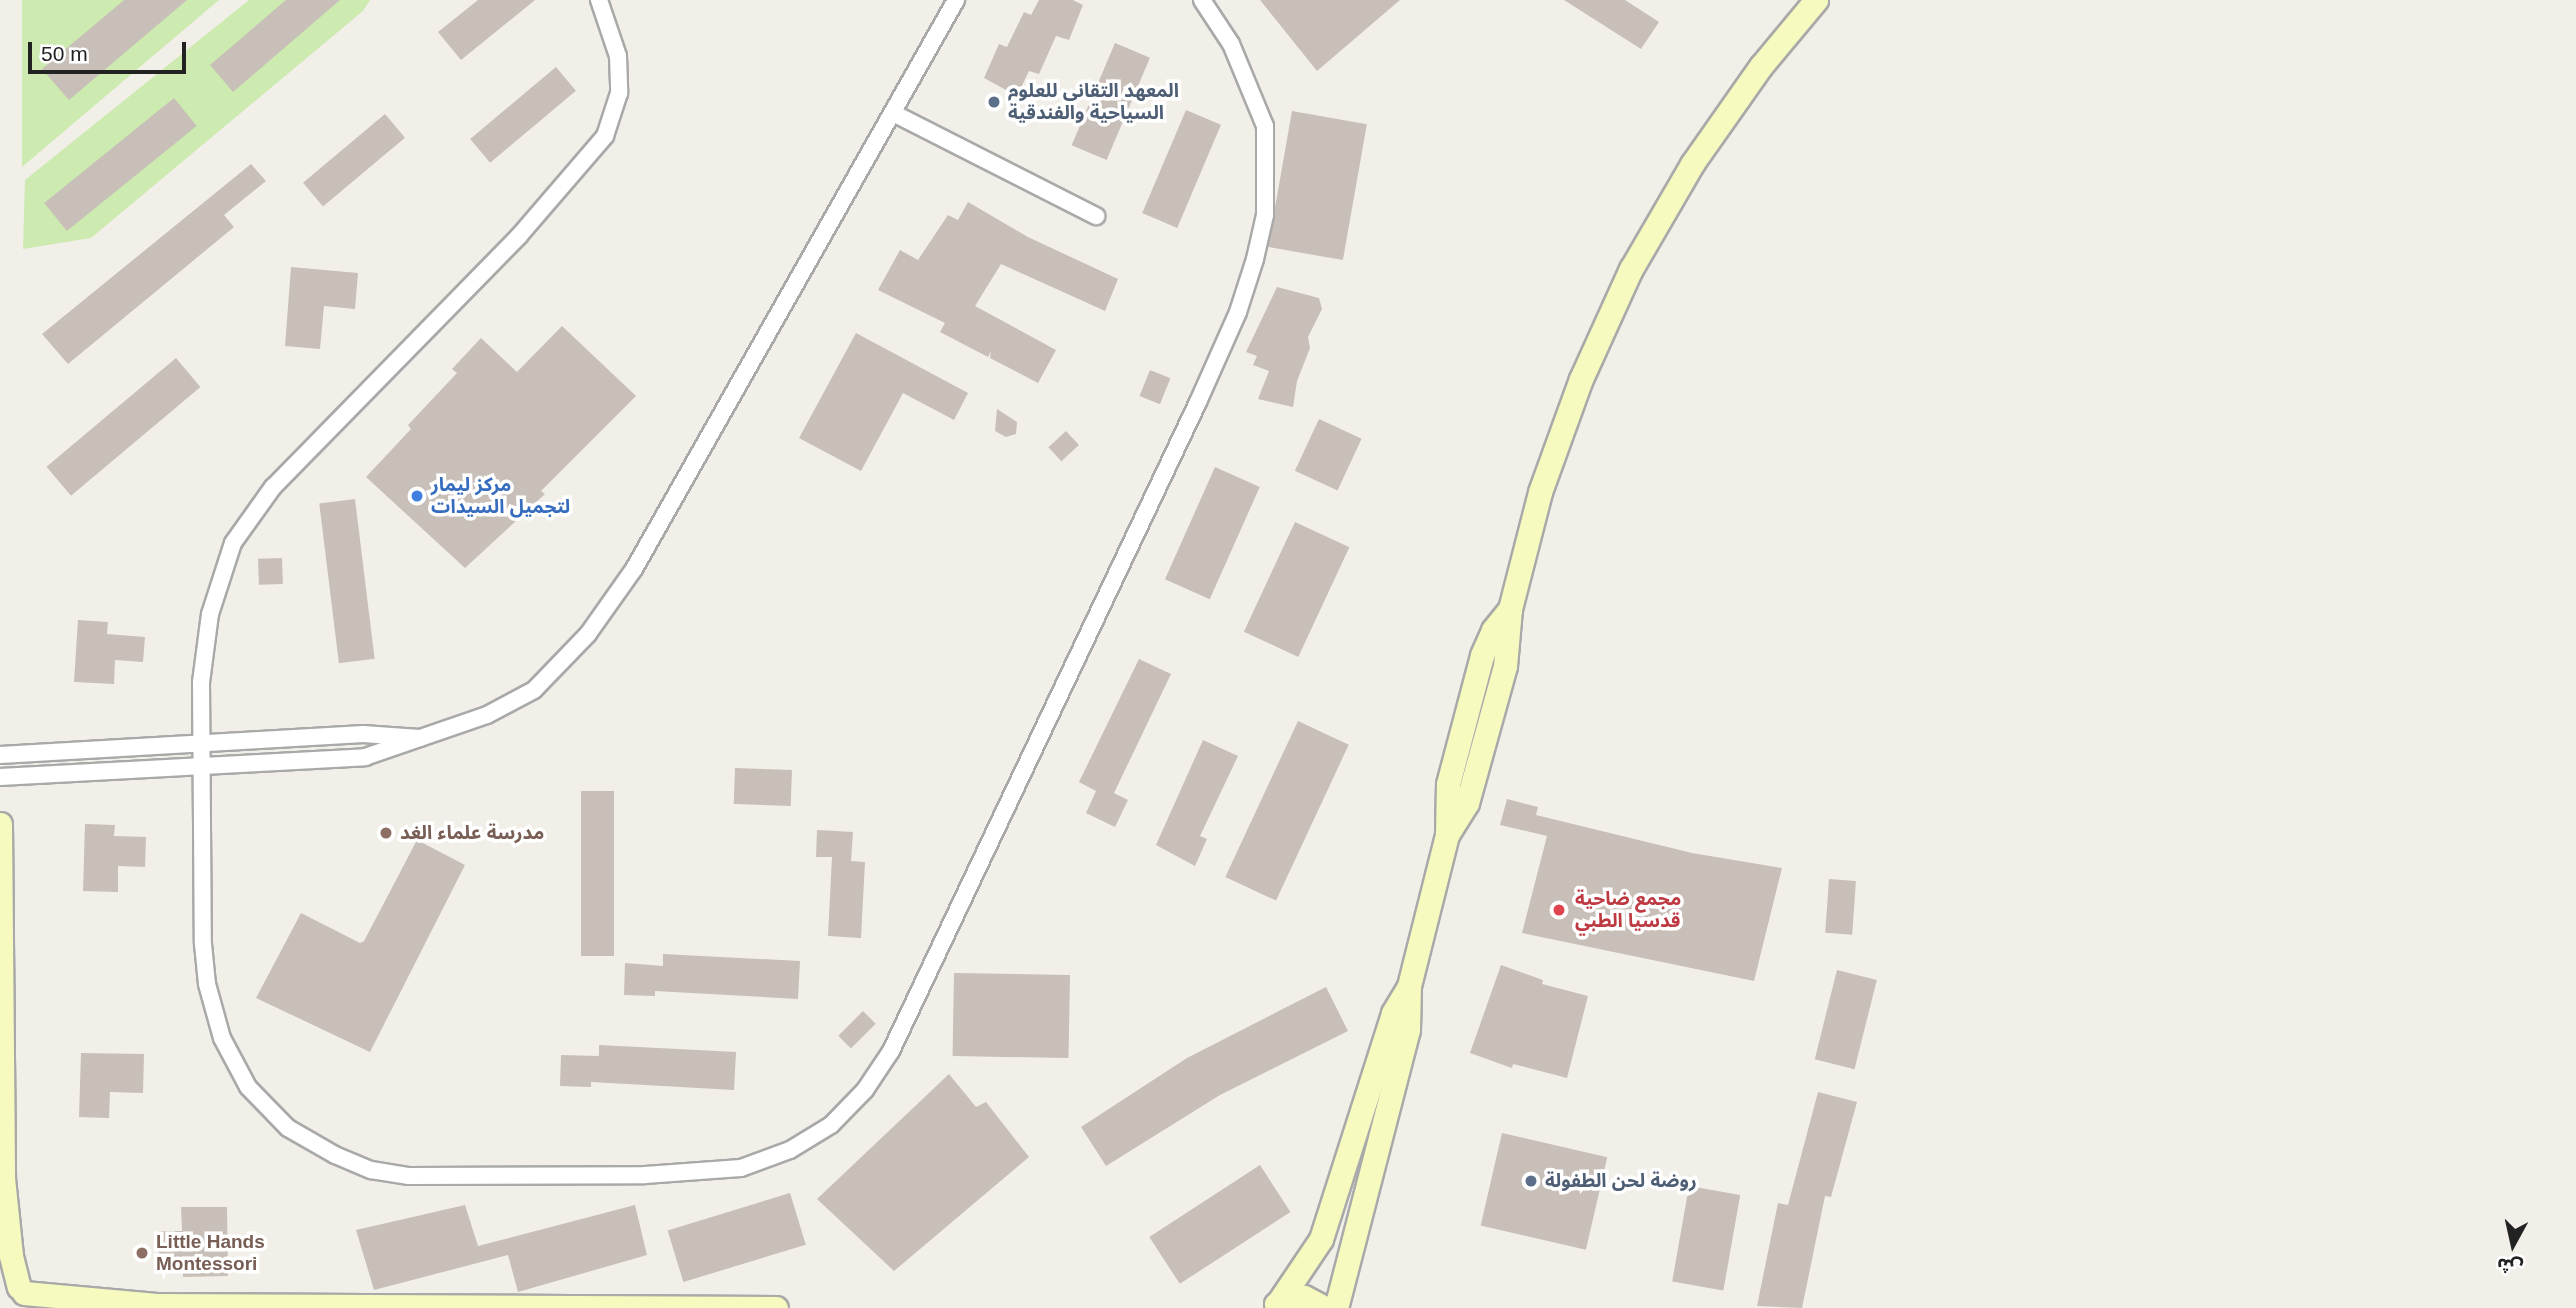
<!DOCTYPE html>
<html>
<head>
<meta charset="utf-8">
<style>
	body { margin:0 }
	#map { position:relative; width:2576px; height:1308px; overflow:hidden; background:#f2efe9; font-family:Helvetica,"Noto Sans Arabic",sans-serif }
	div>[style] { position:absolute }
	.grass>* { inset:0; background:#cdebb0 }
	.building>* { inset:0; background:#c7bfb8; transform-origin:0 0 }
	.roads { filter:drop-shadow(2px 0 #a9a9a9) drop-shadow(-2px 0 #a9a9a9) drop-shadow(0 2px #a9a9a9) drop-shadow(0 -2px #a9a9a9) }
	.street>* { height:16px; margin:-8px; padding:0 8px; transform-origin:8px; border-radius:8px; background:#fff }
	.secondary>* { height:23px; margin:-11.5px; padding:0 11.5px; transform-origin:11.5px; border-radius:11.5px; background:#f7fabf }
	.dots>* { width:19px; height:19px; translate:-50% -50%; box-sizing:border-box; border:4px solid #fff; border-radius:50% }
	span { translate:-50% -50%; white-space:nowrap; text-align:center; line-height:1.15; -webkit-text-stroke:7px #fff; paint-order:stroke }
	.service-label { font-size:19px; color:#4e5e75; font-weight:700 }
	.left { translate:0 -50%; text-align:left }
	.shop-label { font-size:19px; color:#366cbe; font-weight:700 }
	.education-label { font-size:19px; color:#785e54; font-weight:700 }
	.health-label { font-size:19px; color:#be3a42; font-weight:700 }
	.north { position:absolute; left:2478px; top:1210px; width:70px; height:70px; -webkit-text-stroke:5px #fff; paint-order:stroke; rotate:188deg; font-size:19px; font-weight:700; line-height:28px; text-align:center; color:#222 }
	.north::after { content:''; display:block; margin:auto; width:24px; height:32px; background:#222; clip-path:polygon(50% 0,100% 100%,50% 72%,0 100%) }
	.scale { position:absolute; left:28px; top:42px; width:158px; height:32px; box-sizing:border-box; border:4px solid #222; border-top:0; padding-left:9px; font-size:21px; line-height:24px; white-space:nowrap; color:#222; -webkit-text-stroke:5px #fff; paint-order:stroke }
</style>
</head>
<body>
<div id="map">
	<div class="grass">
		<i style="clip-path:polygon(22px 0,219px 0,22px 167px)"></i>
		<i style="clip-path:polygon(249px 0,370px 0,363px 11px,91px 238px,23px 249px,25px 180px)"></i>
	</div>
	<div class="building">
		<i style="clip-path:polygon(124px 0,187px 0,69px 100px,42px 69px)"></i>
		<i style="clip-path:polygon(286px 0,340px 0,233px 92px,210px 65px)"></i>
		<i style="clip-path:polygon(478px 0,535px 0,461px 60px,438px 32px)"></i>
		<i style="clip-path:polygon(1039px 0,1073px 0,1083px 5px,1069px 40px,1056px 36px,1039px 74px,1029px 71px,1017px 96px,984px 78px,999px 44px,1007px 47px,1024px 12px,1031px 15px)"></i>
		<i style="clip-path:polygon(1260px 0,1400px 0,1317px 71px)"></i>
		<i style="clip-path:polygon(1564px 0,1625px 0,1659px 22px,1641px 49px)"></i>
		<i style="left:1115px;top:43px;width:38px;height:111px;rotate:23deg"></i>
		<i style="left:556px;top:67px;width:31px;height:112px;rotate:50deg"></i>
		<i style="left:174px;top:98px;width:36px;height:167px;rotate:51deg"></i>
		<i style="left:1186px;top:110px;width:38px;height:112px;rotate:23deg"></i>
		<i style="left:1292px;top:111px;width:76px;height:138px;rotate:10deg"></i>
		<i style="left:385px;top:114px;width:31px;height:107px;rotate:50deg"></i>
		<i style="clip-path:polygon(251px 164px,266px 181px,224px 215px,234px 227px,68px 364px,42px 334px)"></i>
		<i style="clip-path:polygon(968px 202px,1028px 237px,1118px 279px,1105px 311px,1001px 264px,975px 306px,1056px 350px,1038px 383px,990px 358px,991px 351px,988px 357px,940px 332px,945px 323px,878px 290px,900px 250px,918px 260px,948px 215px,958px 220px)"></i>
		<i style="clip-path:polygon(291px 267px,358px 273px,355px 309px,324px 306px,320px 349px,285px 346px)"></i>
		<i style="clip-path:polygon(1277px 287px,1319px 298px,1322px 309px,1308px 337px,1310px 348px,1297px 381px,1293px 407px,1258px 399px,1269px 371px,1253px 365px,1257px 356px,1246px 352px)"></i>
		<i style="clip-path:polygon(562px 326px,636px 396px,541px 491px,545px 494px,465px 568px,366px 477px,411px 429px,408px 425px,457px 373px,452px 369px,481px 338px,517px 372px)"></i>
		<i style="clip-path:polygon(856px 333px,968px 393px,954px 420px,903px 393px,861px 471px,799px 438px)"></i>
		<i style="left:176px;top:358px;width:38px;height:169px;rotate:50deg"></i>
		<i style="left:1150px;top:370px;width:22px;height:28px;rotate:22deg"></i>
		<i style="clip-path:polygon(997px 409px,1017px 422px,1016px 434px,1006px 437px,995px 431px)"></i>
		<i style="left:1319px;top:419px;width:47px;height:57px;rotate:25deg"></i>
		<i style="left:1066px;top:431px;width:19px;height:24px;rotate:47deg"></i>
		<i style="left:1215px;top:467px;width:49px;height:123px;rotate:24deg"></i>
		<i style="left:355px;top:499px;width:161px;height:36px;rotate:83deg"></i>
		<i style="left:1295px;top:522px;width:60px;height:121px;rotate:25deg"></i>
		<i style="left:282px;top:558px;width:26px;height:24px;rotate:88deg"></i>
		<i style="clip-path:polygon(78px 620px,108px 622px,107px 634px,145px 637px,143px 662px,115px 660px,114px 684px,74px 682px)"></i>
		<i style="clip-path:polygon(1139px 659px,1171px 674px,1114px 793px,1128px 800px,1115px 827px,1086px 813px,1096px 791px,1079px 782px)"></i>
		<i style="left:1298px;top:721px;width:56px;height:172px;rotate:25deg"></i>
		<i style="clip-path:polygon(1203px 740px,1238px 756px,1200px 836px,1207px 839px,1195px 866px,1156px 845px)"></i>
		<i style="left:735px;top:768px;width:57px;height:36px;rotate:2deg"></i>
		<i style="left:581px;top:791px;width:33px;height:165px"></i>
		<i style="clip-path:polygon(1507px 799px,1538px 807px,1536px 815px,1692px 853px,1782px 868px,1754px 981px,1522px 933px,1547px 836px,1500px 825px)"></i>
		<i style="clip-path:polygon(85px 824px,115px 825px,114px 836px,146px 837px,145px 867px,118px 866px,118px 892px,83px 891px)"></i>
		<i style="clip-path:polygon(817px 830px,853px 832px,851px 861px,865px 862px,861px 938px,828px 936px,832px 857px,816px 857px)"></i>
		<i style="clip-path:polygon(417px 840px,465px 865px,370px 1052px,256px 998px,301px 913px,360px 943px,364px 941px)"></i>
		<i style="left:1829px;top:879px;width:27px;height:54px;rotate:4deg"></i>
		<i style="clip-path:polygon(663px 954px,800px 961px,798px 999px,655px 991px,655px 996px,624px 995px,625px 963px,663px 966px)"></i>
		<i style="clip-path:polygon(1501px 965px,1543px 980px,1542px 984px,1588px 996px,1567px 1078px,1513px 1064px,1512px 1068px,1470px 1053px)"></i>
		<i style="left:1837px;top:970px;width:41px;height:92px;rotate:14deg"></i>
		<i style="left:954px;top:973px;width:116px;height:83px;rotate:1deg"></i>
		<i style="clip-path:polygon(1326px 987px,1348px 1031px,1220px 1095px,1106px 1166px,1081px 1127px,1187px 1058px)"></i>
		<i style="left:863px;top:1011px;width:18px;height:35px;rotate:45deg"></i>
		<i style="clip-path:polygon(599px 1045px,736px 1052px,734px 1090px,591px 1082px,591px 1087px,560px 1086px,561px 1055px,599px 1056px)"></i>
		<i style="clip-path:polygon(81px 1053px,144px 1054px,143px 1093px,110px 1092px,109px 1118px,79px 1117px)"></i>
		<i style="clip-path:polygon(949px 1074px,976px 1107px,986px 1102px,1029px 1157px,894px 1271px,817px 1199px)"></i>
		<i style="clip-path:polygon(1818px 1092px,1857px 1102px,1831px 1197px,1825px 1196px,1802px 1308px,1757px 1306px,1778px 1203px,1788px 1205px)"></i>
		<i style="left:1502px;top:1133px;width:108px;height:95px;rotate:13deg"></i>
		<i style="left:1260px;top:1165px;width:56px;height:132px;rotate:57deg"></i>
		<i style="left:1689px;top:1186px;width:52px;height:97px;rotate:10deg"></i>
		<i style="left:790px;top:1193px;width:54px;height:128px;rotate:73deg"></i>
		<i style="clip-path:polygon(465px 1205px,478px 1246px,635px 1205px,647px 1255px,518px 1292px,508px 1255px,374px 1290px,356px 1230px)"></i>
		<i style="clip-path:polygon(181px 1207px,227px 1207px,228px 1276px,183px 1277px,183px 1263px,159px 1263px,159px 1231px,182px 1231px)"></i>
	</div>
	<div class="roads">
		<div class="street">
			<i style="left:599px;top:0;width:59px;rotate:71.3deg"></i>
			<i style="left:618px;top:56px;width:37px;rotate:88deg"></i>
			<i style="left:619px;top:93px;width:45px;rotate:108deg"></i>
			<i style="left:605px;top:136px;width:132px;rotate:130.7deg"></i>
			<i style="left:519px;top:236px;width:351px;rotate:134.4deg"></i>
			<i style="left:273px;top:487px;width:69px;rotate:125.5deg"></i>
			<i style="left:233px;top:543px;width:75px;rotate:107.9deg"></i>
			<i style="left:210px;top:614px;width:69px;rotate:97.5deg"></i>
			<i style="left:201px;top:682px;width:262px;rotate:89.6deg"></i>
			<i style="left:203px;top:944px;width:40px;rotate:84.3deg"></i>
			<i style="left:207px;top:984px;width:56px;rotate:74.5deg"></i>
			<i style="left:222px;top:1038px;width:55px;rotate:62deg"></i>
			<i style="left:248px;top:1087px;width:57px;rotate:45.7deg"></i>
			<i style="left:288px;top:1128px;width:54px;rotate:29.9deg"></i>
			<i style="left:335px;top:1155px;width:39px;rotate:23deg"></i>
			<i style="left:371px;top:1170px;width:37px;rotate:9deg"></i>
			<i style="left:408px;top:1176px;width:237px;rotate:-0.2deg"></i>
			<i style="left:645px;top:1175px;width:96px;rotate:-4.2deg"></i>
			<i style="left:741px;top:1168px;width:52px;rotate:-20.2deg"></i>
			<i style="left:790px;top:1150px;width:48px;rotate:-31.4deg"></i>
			<i style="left:831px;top:1125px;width:49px;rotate:-45.8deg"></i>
			<i style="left:865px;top:1090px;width:47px;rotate:-56.3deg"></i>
			<i style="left:891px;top:1051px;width:718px;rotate:-64.68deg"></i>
			<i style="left:1198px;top:402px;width:98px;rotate:-66deg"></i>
			<i style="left:1238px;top:312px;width:56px;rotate:-72.2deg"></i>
			<i style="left:1255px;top:259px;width:45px;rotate:-77.2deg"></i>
			<i style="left:1265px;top:215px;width:89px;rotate:-90deg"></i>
			<i style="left:1265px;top:126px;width:89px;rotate:-112.5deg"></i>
			<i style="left:1231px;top:44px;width:53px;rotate:-123.4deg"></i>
			<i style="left:893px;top:113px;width:228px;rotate:26.9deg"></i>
			<i style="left:0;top:755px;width:364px;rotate:-3.3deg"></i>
			<i style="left:363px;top:734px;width:57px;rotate:4deg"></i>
			<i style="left:0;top:777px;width:366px;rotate:-3.1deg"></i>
			<i style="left:365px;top:757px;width:129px;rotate:-19deg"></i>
			<i style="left:487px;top:715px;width:53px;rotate:-28deg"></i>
			<i style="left:534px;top:690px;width:78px;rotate:-46deg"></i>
			<i style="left:588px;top:634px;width:80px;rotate:-54.7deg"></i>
			<i style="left:634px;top:569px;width:654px;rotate:-60.49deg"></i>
		</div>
		<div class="secondary">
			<i style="left:0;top:824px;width:354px;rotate:89.5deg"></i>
			<i style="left:3px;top:1178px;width:78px;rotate:84.1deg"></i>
			<i style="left:11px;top:1256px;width:32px;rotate:76deg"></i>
			<i style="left:1447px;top:835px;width:51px;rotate:-88.9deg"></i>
			<i style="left:1448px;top:784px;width:133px;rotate:-75.2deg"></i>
			<i style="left:1482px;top:655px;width:27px;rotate:-66deg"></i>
			<i style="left:1493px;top:630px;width:27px;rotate:-51deg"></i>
			<i style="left:24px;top:1293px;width:133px;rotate:5.2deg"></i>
			<i style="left:156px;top:1305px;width:620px;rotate:0.28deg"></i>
			<i style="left:1278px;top:1303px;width:77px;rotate:-56.1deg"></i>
			<i style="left:1321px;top:1239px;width:237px;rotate:-72.3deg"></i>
			<i style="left:1393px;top:1013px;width:31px;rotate:-59deg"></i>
			<i style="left:1409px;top:986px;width:156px;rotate:-75.9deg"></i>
			<i style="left:1447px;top:835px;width:38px;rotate:-58deg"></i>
			<i style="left:1467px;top:803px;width:142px;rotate:-74.5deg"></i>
			<i style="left:1505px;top:666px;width:57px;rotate:-85deg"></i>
			<i style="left:1510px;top:609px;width:121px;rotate:-75.6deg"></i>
			<i style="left:1540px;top:492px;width:120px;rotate:-70.1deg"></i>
			<i style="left:1581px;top:379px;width:121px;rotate:-65.6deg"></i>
			<i style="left:1631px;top:269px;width:121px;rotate:-59.8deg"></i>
			<i style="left:1692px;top:164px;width:120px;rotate:-54.9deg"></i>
			<i style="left:1761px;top:66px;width:86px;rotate:-50.2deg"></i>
			<i style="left:1276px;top:1304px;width:29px;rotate:-14deg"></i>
			<i style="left:1304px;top:1297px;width:24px;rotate:28deg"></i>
			<i style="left:1336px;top:1308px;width:287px;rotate:-75.5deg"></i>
			<i style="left:1408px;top:1030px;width:44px;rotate:-88.7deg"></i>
		</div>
	</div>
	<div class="dots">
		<i style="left:994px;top:102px;background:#5c6f8a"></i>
		<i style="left:417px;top:496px;background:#3f7fe0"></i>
		<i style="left:386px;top:833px;background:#8d6e63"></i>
		<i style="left:1559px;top:910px;background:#e0444e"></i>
		<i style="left:1531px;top:1181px;background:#5c6f8a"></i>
		<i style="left:142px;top:1253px;background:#8d6e63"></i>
	</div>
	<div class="service-label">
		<span class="left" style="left:1008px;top:102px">المعهد التقاني للعلوم<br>السياحية والفندقية</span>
		<span class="left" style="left:1545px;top:1181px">روضة لحن الطفولة</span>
	</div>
	<div class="shop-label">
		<span class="left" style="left:431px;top:496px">مركز ليمار<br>لتجميل السيدات</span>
	</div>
	<div class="education-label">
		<span class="left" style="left:400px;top:833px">مدرسة علماء الغد</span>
		<span class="left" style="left:156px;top:1253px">Little Hands<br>Montessori</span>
	</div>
	<div class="health-label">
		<span class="left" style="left:1575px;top:910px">مجمع ضاحية<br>قدسيا الطبي</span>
	</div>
	<div class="north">ش</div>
	<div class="scale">50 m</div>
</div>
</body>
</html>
